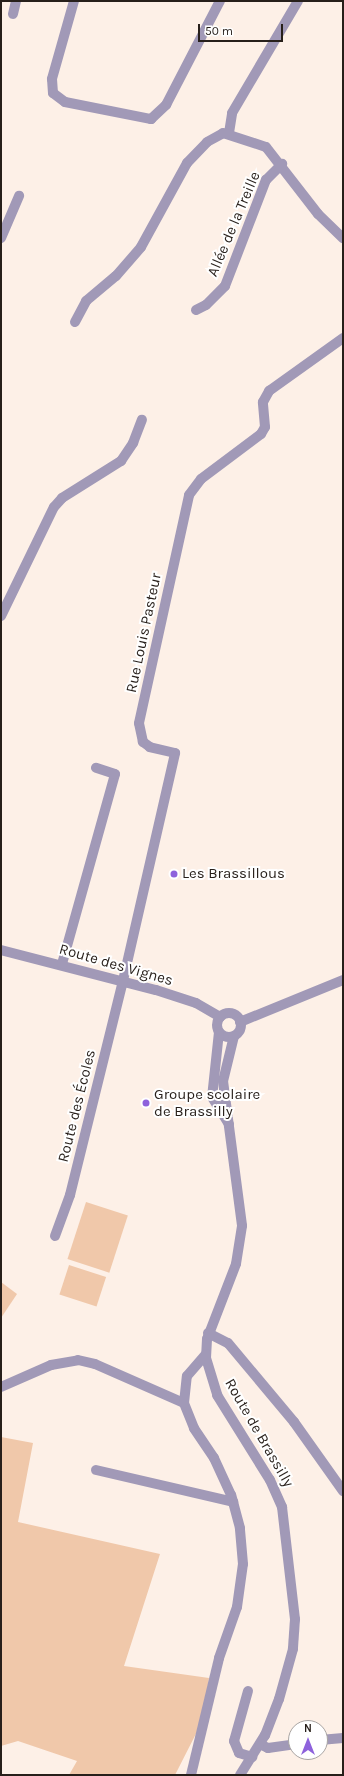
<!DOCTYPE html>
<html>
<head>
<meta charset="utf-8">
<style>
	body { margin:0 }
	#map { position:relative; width:344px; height:1776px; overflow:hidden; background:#fdf0e7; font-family:Karla,sans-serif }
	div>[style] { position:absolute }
	.green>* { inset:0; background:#f0c8aa; transform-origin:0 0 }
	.street>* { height:10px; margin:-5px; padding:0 5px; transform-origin:5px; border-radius:5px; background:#a199b7 }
	.street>.ring { margin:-5px; padding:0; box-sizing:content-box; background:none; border:10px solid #a199b7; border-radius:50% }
	.dots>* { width:11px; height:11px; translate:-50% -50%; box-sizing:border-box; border:2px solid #fff; border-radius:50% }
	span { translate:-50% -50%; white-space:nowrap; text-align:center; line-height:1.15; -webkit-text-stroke:4px #fff; paint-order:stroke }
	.street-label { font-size:15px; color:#271f1a }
	.poi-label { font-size:15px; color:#271f1a }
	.left { translate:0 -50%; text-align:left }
	.frame { position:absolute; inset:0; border:2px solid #271f1a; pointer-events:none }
	.north { position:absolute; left:288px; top:1720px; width:40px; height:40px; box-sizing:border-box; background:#fff; border:1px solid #a9a5a3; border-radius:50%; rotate:0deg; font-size:11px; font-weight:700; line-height:16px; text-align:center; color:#271f1a }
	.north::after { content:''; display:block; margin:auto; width:14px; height:18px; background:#8e62dc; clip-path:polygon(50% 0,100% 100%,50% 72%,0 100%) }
	.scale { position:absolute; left:198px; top:24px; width:85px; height:18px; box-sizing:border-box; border:2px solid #271f1a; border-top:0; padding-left:5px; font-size:12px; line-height:14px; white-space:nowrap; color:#271f1a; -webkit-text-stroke:3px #fff; paint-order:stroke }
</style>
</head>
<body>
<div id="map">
	<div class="green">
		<i style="left:86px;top:1202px;width:44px;height:60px;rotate:18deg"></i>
		<i style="left:69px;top:1265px;width:39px;height:31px;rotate:18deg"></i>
		<i style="clip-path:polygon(1px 1282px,17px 1294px,1px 1318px)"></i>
		<i style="clip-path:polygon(1px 1437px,33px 1443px,18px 1522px,160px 1554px,124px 1666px,209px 1678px,204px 1718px,175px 1775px,69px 1775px,77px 1761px,18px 1741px,1px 1746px)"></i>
	</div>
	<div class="street">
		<i style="left:74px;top:1px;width:81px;rotate:105.8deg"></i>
		<i style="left:52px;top:79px;width:14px;rotate:86deg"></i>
		<i style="left:53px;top:93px;width:15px;rotate:37deg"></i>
		<i style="left:65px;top:102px;width:88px;rotate:11.2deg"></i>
		<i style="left:151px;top:119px;width:21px;rotate:-43deg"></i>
		<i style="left:166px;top:105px;width:117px;rotate:-62.6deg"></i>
		<i style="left:13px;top:14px;width:13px;rotate:-77deg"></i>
		<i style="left:229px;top:133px;width:20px;rotate:-81deg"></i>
		<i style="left:232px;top:113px;width:130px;rotate:-59.5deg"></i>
		<i style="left:1px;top:238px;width:46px;rotate:-66.8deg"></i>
		<i style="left:196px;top:310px;width:11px;rotate:-27deg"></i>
		<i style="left:206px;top:305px;width:27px;rotate:-45deg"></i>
		<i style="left:225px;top:286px;width:114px;rotate:-68.9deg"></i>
		<i style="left:266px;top:180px;width:23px;rotate:-45deg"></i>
		<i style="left:75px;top:322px;width:24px;rotate:-62deg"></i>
		<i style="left:86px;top:301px;width:39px;rotate:-40deg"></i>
		<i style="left:116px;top:276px;width:38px;rotate:-49deg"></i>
		<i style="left:141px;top:247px;width:96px;rotate:-61.3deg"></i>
		<i style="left:187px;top:163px;width:29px;rotate:-46deg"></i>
		<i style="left:207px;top:142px;width:18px;rotate:-29deg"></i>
		<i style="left:223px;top:133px;width:45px;rotate:18deg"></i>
		<i style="left:266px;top:147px;width:85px;rotate:52.2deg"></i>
		<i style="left:318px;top:214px;width:35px;rotate:44deg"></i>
		<i style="left:1px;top:616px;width:121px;rotate:-64.1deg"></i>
		<i style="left:54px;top:507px;width:12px;rotate:-48deg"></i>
		<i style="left:62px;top:498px;width:70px;rotate:-32.1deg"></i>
		<i style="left:121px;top:461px;width:22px;rotate:-56deg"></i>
		<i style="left:133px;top:443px;width:25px;rotate:-69deg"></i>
		<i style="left:1px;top:950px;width:160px;rotate:14.5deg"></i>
		<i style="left:156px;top:990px;width:42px;rotate:18deg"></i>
		<i style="left:196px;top:1003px;width:28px;rotate:30deg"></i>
		<i style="left:62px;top:964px;width:197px;rotate:-74.4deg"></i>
		<i style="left:115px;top:774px;width:20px;rotate:-162deg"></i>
		<i class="ring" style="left:217px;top:1013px;width:14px;height:14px"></i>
		<i style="left:240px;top:1022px;width:111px;rotate:-22.2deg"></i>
		<i style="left:219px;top:1032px;width:65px;rotate:96.1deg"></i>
		<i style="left:212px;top:1097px;width:32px;rotate:58deg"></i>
		<i style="left:234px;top:1036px;width:46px;rotate:103.7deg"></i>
		<i style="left:223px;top:1081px;width:146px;rotate:82.5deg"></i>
		<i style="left:242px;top:1226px;width:38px;rotate:99deg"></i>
		<i style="left:236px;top:1264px;width:80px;rotate:111.1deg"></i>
		<i style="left:207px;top:1339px;width:19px;rotate:93deg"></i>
		<i style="left:206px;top:1358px;width:39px;rotate:73deg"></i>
		<i style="left:217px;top:1395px;width:100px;rotate:58.1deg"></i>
		<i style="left:270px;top:1480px;width:30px;rotate:66deg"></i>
		<i style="left:282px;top:1507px;width:113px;rotate:83.4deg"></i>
		<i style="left:295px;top:1619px;width:30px;rotate:94deg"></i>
		<i style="left:293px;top:1649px;width:52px;rotate:105.6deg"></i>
		<i style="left:279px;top:1699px;width:39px;rotate:111deg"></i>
		<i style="left:265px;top:1735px;width:47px;rotate:122deg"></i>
		<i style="left:55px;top:1236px;width:44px;rotate:-69.9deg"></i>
		<i style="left:70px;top:1195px;width:216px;rotate:-76.1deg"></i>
		<i style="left:122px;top:985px;width:238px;rotate:-77.1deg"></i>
		<i style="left:175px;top:753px;width:26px;rotate:-167deg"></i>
		<i style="left:150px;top:747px;width:9px;rotate:-144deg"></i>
		<i style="left:143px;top:742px;width:19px;rotate:-102deg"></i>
		<i style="left:139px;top:723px;width:233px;rotate:-77.6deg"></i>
		<i style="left:189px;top:495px;width:20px;rotate:-53deg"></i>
		<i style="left:201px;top:479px;width:75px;rotate:-36.9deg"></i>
		<i style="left:261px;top:434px;width:8px;rotate:-60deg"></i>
		<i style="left:265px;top:427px;width:25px;rotate:-95deg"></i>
		<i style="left:263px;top:402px;width:13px;rotate:-61deg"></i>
		<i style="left:269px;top:391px;width:91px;rotate:-35.6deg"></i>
		<i style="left:208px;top:1333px;width:22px;rotate:27deg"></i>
		<i style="left:228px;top:1343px;width:103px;rotate:50.1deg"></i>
		<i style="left:294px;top:1422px;width:85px;rotate:54.6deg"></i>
		<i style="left:1px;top:1387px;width:55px;rotate:-23.7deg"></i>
		<i style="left:51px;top:1365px;width:27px;rotate:-10deg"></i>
		<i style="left:78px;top:1360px;width:17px;rotate:13deg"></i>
		<i style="left:95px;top:1364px;width:97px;rotate:23.7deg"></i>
		<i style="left:96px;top:1470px;width:141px;rotate:13.1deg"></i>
		<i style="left:248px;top:1691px;width:52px;rotate:105.6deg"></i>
		<i style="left:234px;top:1741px;width:13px;rotate:67deg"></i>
		<i style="left:239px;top:1753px;width:14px;rotate:17deg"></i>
		<i style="left:320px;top:1740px;width:23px;rotate:-5deg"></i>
		<i style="left:260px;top:1744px;width:9px;rotate:27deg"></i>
		<i style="left:268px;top:1748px;width:28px;rotate:-8deg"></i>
		<i style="left:191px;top:1775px;width:120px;rotate:-76.5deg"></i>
		<i style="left:219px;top:1658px;width:54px;rotate:-70.6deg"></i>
		<i style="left:237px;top:1607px;width:43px;rotate:-82.1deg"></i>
		<i style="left:243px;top:1564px;width:36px;rotate:-95deg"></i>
		<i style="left:240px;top:1528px;width:34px;rotate:-105deg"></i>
		<i style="left:231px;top:1495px;width:41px;rotate:-114.7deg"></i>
		<i style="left:214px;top:1458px;width:36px;rotate:-124deg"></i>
		<i style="left:194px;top:1428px;width:27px;rotate:-112deg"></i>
		<i style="left:184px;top:1403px;width:27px;rotate:-84deg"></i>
		<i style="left:187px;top:1376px;width:29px;rotate:-49deg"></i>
	</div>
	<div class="dots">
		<i style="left:174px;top:874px;background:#8e62dc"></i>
		<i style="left:146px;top:1103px;background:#8e62dc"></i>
	</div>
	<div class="street-label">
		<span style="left:234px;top:224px;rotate:-67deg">Allée de la Treille</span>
		<span style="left:144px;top:633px;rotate:-78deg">Rue Louis Pasteur</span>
		<span style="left:116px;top:965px;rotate:16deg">Route des Vignes</span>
		<span style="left:77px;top:1106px;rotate:-76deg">Route des Écoles</span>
		<span style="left:259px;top:1433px;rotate:60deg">Route de Brassilly</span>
	</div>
	<div class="poi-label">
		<span class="left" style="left:182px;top:874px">Les Brassillous</span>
		<span class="left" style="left:154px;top:1103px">Groupe scolaire<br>de Brassilly</span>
	</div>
	<div class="frame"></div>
	<div class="north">N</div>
	<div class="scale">50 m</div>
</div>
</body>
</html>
